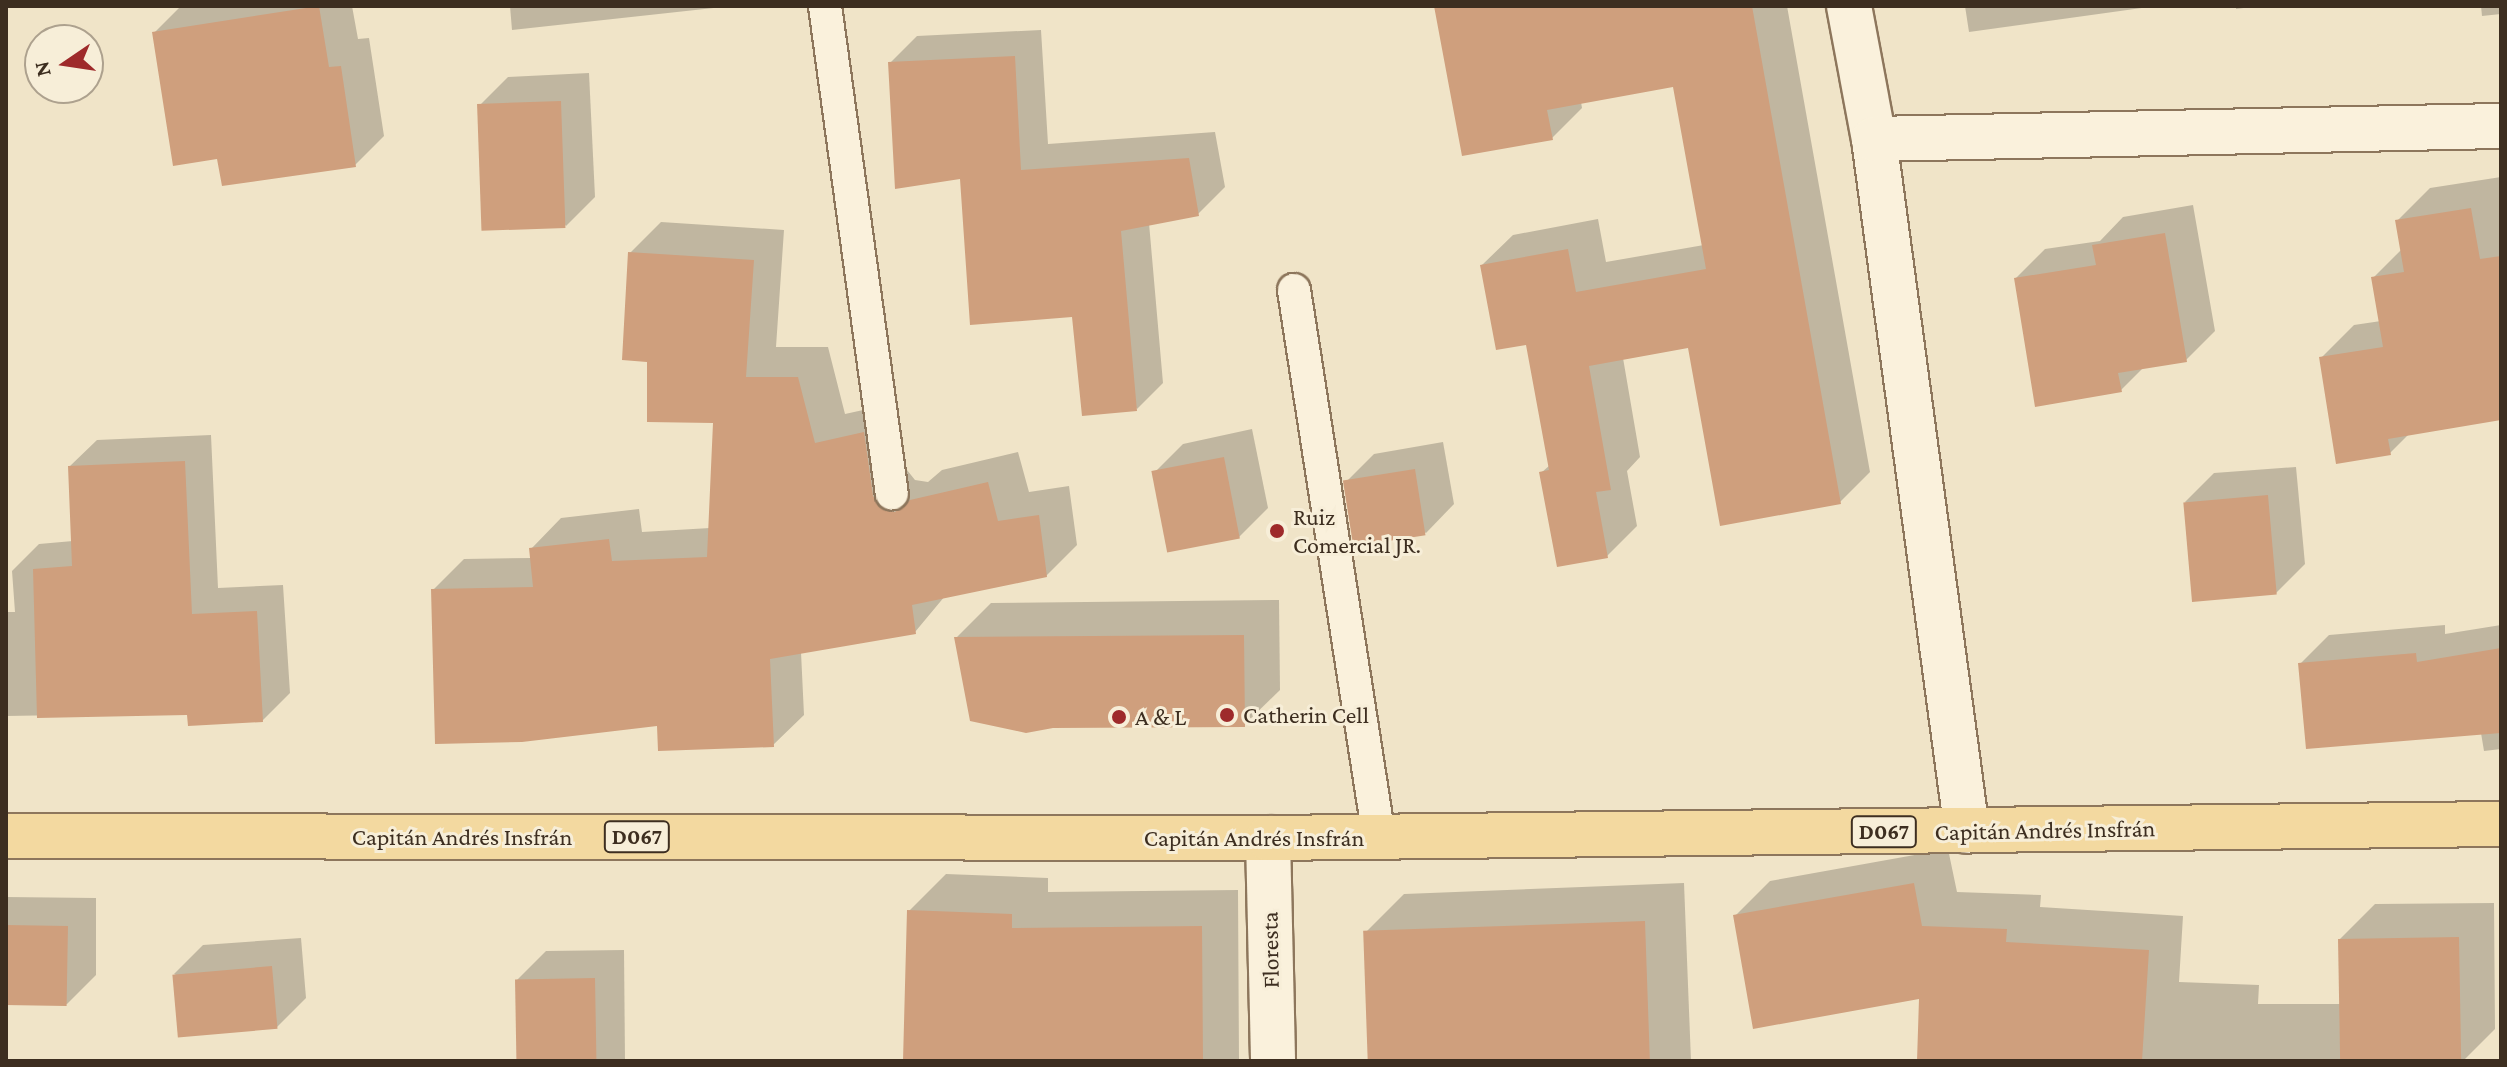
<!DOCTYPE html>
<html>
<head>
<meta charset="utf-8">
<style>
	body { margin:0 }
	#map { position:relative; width:2507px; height:1067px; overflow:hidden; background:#f0e4c8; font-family:"Crimson Pro",serif }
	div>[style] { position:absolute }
	.shadow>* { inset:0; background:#0003 }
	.building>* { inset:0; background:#cf9f7d; transform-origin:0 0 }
	.roads { filter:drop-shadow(2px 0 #8d765c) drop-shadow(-2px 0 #8d765c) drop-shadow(0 2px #8d765c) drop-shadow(0 -2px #8d765c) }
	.service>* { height:32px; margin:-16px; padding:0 16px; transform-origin:16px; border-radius:16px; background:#faf1dc }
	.minor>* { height:44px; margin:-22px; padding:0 22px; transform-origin:22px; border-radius:22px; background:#faf1dc }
	.tertiary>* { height:44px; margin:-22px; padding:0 22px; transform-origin:22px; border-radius:22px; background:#faf1dc }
	.primary>* { height:44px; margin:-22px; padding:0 22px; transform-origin:22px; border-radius:22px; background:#f3d9a0 }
	.dots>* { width:22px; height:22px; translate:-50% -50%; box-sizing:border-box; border:4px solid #f7eed8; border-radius:50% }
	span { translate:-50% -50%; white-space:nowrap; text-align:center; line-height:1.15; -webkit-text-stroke:6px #f7eed8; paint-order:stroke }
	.shield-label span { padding:2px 6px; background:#f7eed8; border:2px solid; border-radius:6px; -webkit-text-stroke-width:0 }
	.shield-label { font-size:22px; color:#3d2e20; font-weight:700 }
	.poi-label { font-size:24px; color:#3d2e20 }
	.left { translate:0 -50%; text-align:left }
	.street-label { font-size:24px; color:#3d2e20 }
	.frame { position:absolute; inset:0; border:8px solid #3d2e20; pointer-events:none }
	.north { position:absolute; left:24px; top:24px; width:80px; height:80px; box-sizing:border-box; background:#f7eed8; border:2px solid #ada18e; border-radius:50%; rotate:257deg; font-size:22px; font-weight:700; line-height:32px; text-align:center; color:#3d2e20 }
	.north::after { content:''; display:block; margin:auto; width:28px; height:36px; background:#9e2a2b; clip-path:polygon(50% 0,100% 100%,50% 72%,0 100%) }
</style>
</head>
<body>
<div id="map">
	<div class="shadow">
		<i style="clip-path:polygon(181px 6px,352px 6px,358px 39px,369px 38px,384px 136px,355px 165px,218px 156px,154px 33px)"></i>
		<i style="clip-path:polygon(510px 6px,732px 6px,512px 30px)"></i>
		<i style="clip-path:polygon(1436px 6px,1787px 6px,1870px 472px,1840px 502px,1690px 346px,1623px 358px,1640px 457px,1627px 471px,1637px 526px,1607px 556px,1541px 473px,1550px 465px,1528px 342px,1482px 265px,1513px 235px,1598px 219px,1606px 262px,1704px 245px,1675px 85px,1581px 102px,1582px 108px,1552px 138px)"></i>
		<i style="clip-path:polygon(1965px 6px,2156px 6px,1969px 32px)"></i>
		<i style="clip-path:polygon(2236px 6px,2259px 6px,2236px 9px)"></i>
		<i style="clip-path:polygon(2481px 6px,2501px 6px,2501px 14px,2482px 16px)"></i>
		<i style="clip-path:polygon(1041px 30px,1048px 144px,1215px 132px,1225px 187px,1198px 214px,1149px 223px,1163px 383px,1137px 409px,1074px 315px,962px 176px,890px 63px,917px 36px)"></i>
		<i style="clip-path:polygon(589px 73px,595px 197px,566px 226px,479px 106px,508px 77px)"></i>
		<i style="clip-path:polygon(2501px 177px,2501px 418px,2410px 433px,2390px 453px,2321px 358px,2354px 325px,2381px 321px,2373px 278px,2402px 249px,2397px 221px,2430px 188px)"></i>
		<i style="clip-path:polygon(2193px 205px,2215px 331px,2186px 360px,2144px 367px,2121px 390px,2016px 278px,2045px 249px,2100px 241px,2123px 217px)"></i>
		<i style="clip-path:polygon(661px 222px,784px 230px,776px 347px,828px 347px,845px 414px,895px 403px,903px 465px,915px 480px,928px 482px,942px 470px,1018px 452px,1029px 492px,1069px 486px,1077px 545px,1046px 576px,945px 596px,915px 632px,801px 652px,804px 715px,773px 745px,659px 724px,433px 590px,464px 559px,532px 558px,531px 549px,561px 518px,639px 509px,642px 532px,710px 528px,715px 421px,649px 360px,630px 253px)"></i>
		<i style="clip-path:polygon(1252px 429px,1268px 508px,1239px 537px,1154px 473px,1183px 444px)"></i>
		<i style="clip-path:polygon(211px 435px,218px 588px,283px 585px,290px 693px,263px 720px,189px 713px,6px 716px,6px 612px,15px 612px,12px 571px,39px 544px,73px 541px,70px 466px,97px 440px)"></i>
		<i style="clip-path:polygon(1443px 442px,1454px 504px,1426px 533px,1345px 483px,1374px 454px)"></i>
		<i style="clip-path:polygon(2296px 467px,2305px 564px,2276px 593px,2185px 502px,2214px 473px)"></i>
		<i style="clip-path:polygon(1279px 600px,1280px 690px,1244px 725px,956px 638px,991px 603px)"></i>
		<i style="clip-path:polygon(2445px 625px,2445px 634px,2501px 625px,2501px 749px,2484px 751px,2481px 733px,2300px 664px,2329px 635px)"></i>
		<i style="clip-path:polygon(1948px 849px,1957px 892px,2041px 895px,2040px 907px,2183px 916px,2179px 982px,2259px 985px,2258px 1004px,2340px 1004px,2340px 939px,2375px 904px,2494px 903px,2495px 1029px,2463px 1061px,1919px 1061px,1922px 996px,1735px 916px,1770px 881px)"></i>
		<i style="clip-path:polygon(946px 874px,1048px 878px,1048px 892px,1238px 890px,1239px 1061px,905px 1061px,909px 911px)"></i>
		<i style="clip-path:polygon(1684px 883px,1691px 1061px,1369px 1061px,1365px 933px,1404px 894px)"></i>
		<i style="clip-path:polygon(6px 897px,96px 898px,96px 975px,67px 1004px,6px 1003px)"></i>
		<i style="clip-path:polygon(301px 938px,306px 998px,277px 1027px,174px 974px,203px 945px)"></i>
		<i style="clip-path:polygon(624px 950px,625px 1061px,518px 1061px,517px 980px,546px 951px)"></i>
	</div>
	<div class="building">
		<i style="clip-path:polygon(319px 6px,329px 67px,341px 66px,356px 167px,222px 186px,217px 159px,173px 166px,152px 32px)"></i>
		<i style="clip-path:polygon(1434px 6px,1752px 6px,1841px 504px,1720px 526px,1688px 348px,1589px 366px,1611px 490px,1596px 492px,1608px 558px,1557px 567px,1539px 472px,1549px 470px,1526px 345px,1496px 350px,1480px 265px,1568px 249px,1576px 292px,1706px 269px,1673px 87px,1547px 110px,1553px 140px,1462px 156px)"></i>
		<i style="clip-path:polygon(1015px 56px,1021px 170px,1189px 158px,1199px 216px,1121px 231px,1137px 411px,1082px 416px,1072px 317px,970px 325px,960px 179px,895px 189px,888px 62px)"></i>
		<i style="left:561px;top:101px;width:127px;height:84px;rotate:88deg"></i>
		<i style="clip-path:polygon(2471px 208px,2480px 259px,2501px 256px,2501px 420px,2388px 439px,2391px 455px,2336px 464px,2319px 357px,2383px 347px,2371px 277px,2404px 272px,2395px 220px)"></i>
		<i style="clip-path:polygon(2165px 233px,2187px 362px,2118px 373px,2122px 392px,2035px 407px,2014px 278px,2096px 265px,2092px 245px)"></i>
		<i style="clip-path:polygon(628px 252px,754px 260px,746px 377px,798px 377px,815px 443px,864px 432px,873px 496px,884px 510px,895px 512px,910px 500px,988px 482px,998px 521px,1039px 515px,1047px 577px,912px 605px,916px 634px,770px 659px,774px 747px,658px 751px,657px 726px,522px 742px,435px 744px,431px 589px,533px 587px,529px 548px,609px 539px,612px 561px,707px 557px,713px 423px,647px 422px,647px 362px,622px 360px)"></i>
		<i style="left:1224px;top:457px;width:83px;height:74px;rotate:79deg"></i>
		<i style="clip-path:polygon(185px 461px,192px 614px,257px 611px,263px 722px,188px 726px,187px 715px,37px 718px,33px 569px,72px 566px,68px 466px)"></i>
		<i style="left:1415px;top:469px;width:67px;height:73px;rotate:81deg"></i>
		<i style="left:2268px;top:495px;width:100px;height:85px;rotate:85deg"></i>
		<i style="clip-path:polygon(1244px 635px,1245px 727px,1053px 728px,1026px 733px,970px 721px,954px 637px)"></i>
		<i style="clip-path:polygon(2501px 648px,2501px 733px,2306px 749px,2298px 663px,2416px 653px,2417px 662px)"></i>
		<i style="clip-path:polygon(1914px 883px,1922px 926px,2007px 929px,2006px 942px,2149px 950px,2142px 1061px,1917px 1061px,1919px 999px,1753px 1029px,1733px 915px)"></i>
		<i style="clip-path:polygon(907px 910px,1012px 914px,1012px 928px,1202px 926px,1203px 1061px,903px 1061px)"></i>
		<i style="left:1645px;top:921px;width:140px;height:282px;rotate:88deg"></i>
		<i style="left:6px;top:925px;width:62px;height:80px;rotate:1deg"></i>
		<i style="left:2459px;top:937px;width:124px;height:121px;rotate:89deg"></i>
		<i style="left:272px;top:966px;width:63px;height:100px;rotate:85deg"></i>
		<i style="left:595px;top:978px;width:83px;height:80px;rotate:89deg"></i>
	</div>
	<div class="roads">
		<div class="service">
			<i style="left:825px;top:6px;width:492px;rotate:82.2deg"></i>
			<i style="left:1294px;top:290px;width:554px;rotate:81.17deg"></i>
		</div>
		<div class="minor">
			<i style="left:1849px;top:6px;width:135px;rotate:79.4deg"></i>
			<i style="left:1874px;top:139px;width:698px;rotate:82.35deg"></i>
			<i style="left:1874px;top:139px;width:627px;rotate:-1.19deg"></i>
		</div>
		<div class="tertiary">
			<i style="left:1268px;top:838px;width:223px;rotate:88.7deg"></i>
		</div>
		<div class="primary">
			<i style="left:6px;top:836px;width:1262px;rotate:0.09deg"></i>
			<i style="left:1268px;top:838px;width:1233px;rotate:-0.65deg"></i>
		</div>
	</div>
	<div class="dots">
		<i style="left:1277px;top:531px;background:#9e2a2b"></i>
		<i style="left:1227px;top:715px;background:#9e2a2b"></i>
		<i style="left:1119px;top:717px;background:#9e2a2b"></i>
	</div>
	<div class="shield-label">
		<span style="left:1884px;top:832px">D067</span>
		<span style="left:637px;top:837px">D067</span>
	</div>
	<div class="poi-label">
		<span class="left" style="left:1293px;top:531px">Ruiz<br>Comercial JR.</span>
		<span class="left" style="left:1243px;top:715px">Catherin Cell</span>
		<span class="left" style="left:1135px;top:717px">A &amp; L</span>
	</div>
	<div class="street-label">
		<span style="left:2045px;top:830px;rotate:-1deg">Capitán Andrés Insfrán</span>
		<span style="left:462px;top:837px">Capitán Andrés Insfrán</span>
		<span style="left:1254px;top:838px">Capitán Andrés Insfrán</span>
		<span style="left:1270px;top:950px;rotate:-91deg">Floresta</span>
	</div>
	<div class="frame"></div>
	<div class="north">N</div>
</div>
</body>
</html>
